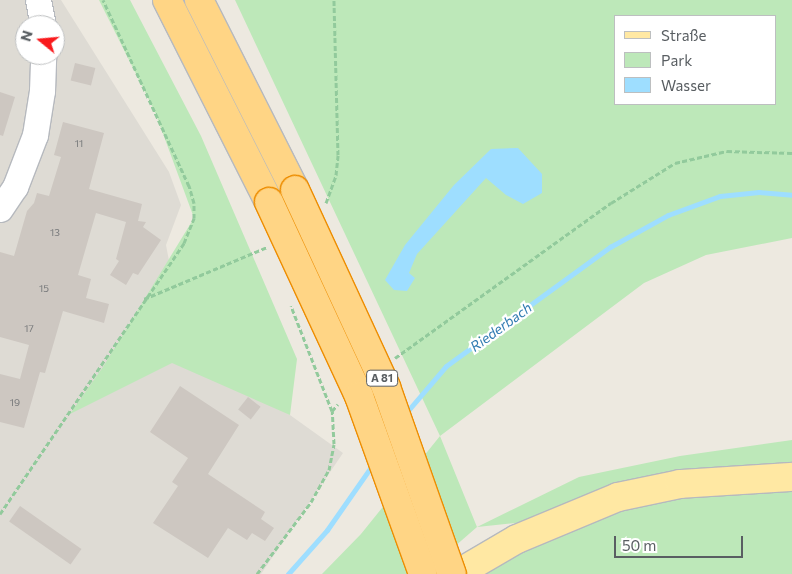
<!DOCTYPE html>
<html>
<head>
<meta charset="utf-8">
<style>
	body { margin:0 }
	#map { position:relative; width:792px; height:574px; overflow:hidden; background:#ede9e0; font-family:Commissioner,sans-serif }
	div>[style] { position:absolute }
	.industrial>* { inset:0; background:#dedbd4 }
	.green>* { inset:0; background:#bde8b9 }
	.water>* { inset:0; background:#9edeff }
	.stream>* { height:5px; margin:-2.5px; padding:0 2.5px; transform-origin:2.5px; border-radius:2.5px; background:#9edeff }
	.building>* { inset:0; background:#cdc7c1; transform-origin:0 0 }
	.path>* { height:3px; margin-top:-1.5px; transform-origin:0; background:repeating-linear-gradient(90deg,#92ca9c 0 5px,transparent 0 7.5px) }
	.roads { filter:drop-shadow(1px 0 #b6b9be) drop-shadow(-1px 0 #b6b9be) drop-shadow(0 1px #b6b9be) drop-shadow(0 -1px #b6b9be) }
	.minor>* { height:25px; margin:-12.5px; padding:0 12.5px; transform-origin:12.5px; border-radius:12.5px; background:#fff }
	.major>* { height:28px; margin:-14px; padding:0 14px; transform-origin:14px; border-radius:14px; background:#ffe8a3 }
	.highway>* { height:28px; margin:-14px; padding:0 14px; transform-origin:14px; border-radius:14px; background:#ffd585 }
	.bridges { filter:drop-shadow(1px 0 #ed8d00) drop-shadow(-1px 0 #ed8d00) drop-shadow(0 1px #ed8d00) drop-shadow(0 -1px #ed8d00) }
	.highway-bridge>* { height:28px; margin:-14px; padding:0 14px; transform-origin:14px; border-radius:14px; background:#ffd585 }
	span { translate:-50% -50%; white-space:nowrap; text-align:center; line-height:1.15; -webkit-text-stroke:4.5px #fff; paint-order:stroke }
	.number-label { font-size:10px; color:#76787a }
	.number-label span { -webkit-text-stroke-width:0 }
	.shield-label span { padding:1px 4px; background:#fff; border:1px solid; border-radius:4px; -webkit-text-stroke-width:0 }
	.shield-label { font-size:11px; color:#595e62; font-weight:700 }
	.water-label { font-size:14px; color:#307bb1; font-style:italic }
	.legend { position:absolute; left:614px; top:15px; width:162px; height:90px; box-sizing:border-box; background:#fff; border:1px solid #bdbfc0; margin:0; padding:6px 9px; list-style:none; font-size:15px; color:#595e62 }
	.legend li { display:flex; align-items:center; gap:10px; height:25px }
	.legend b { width:25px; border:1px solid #bdbfc0 }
	.north { position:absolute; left:15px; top:15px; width:50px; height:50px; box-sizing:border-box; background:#fff; border:1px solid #bdbfc0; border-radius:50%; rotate:287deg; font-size:14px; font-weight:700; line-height:20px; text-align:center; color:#595e62 }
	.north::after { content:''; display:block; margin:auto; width:18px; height:22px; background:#f91a1d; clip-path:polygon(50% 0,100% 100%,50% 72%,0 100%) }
	.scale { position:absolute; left:614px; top:536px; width:129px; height:22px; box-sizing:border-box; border:2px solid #595e62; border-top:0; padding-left:6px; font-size:15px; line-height:18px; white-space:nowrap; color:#595e62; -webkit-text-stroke:4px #fff; paint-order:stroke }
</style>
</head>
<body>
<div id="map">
	<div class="industrial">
		<i style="clip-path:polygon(evenodd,0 0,61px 0,169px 172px,181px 205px,166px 245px,184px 339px,343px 453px,261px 574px,0 574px,0 0,25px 25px,55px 25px,55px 55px,25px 55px,25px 25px)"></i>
	</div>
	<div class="green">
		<i style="clip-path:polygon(99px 0,130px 0,201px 136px,297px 359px,290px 415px,172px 363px,70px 414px,103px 367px,194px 218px,155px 112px)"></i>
		<i style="clip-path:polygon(evenodd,235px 0,792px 0,792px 238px,706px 255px,644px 283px,440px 436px,477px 527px,579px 477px,680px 456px,792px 440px,792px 574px,463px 574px,517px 539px,560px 536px,620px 512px,477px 527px,423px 574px,322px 574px,361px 534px,440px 436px,235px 0,616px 16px,776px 16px,776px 104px,616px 104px,616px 16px)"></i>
	</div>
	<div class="water">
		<i style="clip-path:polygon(518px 148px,542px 174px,542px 193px,523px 204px,506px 195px,486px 178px,417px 254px,409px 273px,415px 278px,407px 291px,394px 290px,385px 280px,405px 245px,454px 185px,491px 149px)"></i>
	</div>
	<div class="stream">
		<i style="left:405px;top:414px;width:63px;rotate:-49.5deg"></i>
		<i style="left:446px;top:366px;width:203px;rotate:-36deg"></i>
		<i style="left:610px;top:247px;width:66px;rotate:-28.9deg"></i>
		<i style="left:668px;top:215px;width:55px;rotate:-20.1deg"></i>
		<i style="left:720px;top:196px;width:39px;rotate:-6deg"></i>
		<i style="left:759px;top:192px;width:33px;rotate:5deg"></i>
		<i style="left:288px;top:574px;width:59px;rotate:-48.4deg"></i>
		<i style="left:327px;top:530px;width:80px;rotate:-55.1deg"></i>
	</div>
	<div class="building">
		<i style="left:75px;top:63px;width:21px;height:18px;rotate:14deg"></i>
		<i style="clip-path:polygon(0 92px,15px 97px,3px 136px,0 135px)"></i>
		<i style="clip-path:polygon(63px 122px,104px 133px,89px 189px,142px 204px,138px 221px,146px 222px,143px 227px,161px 240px,138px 275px,133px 273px,126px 285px,110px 275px,119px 261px,116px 259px,126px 222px,96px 213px,78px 275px,91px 279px,86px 298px,109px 304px,104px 323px,63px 311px,45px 373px,40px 372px,24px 428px,0 422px,0 374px,20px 379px,29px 345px,0 337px,0 252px,14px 256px,27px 211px,34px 203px,37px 193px,49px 196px,61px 157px,54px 155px)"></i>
		<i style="clip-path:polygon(180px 386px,239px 425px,208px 474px,265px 512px,261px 519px,274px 528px,265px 541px,252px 533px,247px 540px,228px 528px,208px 558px,153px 523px,178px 486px,172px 482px,188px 458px,150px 432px)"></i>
		<i style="left:248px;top:397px;width:16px;height:16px;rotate:38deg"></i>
		<i style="left:20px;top:506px;width:75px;height:19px;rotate:35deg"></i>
	</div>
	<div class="path">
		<i style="left:326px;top:203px;width:30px;rotate:-70deg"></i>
		<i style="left:336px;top:175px;width:20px;rotate:-84deg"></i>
		<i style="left:338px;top:155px;width:155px;rotate:-91.5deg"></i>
		<i style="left:144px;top:299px;width:134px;rotate:-22.9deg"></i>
		<i style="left:395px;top:358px;width:266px;rotate:-35.7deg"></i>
		<i style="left:611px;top:203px;width:75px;rotate:-32deg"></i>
		<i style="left:675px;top:163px;width:53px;rotate:-13deg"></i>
		<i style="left:727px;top:151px;width:65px;rotate:1.8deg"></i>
		<i style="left:332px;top:411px;width:9px;rotate:-49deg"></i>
		<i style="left:0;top:514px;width:328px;rotate:-55.8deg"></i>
		<i style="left:184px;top:243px;width:27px;rotate:-68deg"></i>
		<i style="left:194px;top:218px;width:15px;rotate:-90deg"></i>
		<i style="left:194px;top:203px;width:18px;rotate:-106deg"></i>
		<i style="left:189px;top:186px;width:205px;rotate:-114.8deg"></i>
		<i style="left:257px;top:574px;width:90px;rotate:-53.1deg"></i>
		<i style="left:311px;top:502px;width:37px;rotate:-61deg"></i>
		<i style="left:329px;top:470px;width:26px;rotate:-79deg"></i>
		<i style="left:334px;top:444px;width:33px;rotate:-93deg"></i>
		<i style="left:332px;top:411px;width:113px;rotate:-111.3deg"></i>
	</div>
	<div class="roads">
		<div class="minor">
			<i style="left:38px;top:0;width:25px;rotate:79deg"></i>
			<i style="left:0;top:209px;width:27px;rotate:-56deg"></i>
			<i style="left:15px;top:187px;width:56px;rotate:-69deg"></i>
			<i style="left:35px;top:135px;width:45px;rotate:-81deg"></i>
			<i style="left:42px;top:91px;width:36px;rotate:-88deg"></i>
		</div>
		<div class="major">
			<i style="left:457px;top:574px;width:69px;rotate:-30.3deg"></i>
			<i style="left:517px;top:539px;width:109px;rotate:-22.6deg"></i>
			<i style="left:618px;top:497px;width:63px;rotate:-11.8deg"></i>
			<i style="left:680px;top:484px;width:112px;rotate:-3.6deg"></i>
		</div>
		<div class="highway">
			<i style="left:167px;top:0;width:226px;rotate:63.2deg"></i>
			<i style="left:199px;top:0;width:213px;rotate:63.2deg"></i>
		</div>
	</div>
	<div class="bridges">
		<div class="highway-bridge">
			<i style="left:295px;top:190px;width:217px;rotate:65.2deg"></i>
			<i style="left:386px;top:387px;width:198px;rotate:70.6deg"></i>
			<i style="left:269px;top:202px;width:214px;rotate:65.1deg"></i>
			<i style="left:359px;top:396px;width:189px;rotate:70.2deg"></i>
		</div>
	</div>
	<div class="number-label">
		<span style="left:79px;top:144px">11</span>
		<span style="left:55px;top:233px">13</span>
		<span style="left:44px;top:289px">15</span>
		<span style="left:29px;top:329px">17</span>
		<span style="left:15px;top:403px">19</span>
	</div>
	<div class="shield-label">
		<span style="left:382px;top:378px">A 81</span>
	</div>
	<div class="water-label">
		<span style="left:501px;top:327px;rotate:-36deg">Riederbach</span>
	</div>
	<ul class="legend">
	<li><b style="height:6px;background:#ffe8a3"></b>Straße</li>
	<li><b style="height:14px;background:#bde8b9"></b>Park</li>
	<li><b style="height:14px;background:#9edeff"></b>Wasser</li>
	</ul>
	<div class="north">N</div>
	<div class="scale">50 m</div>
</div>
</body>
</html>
